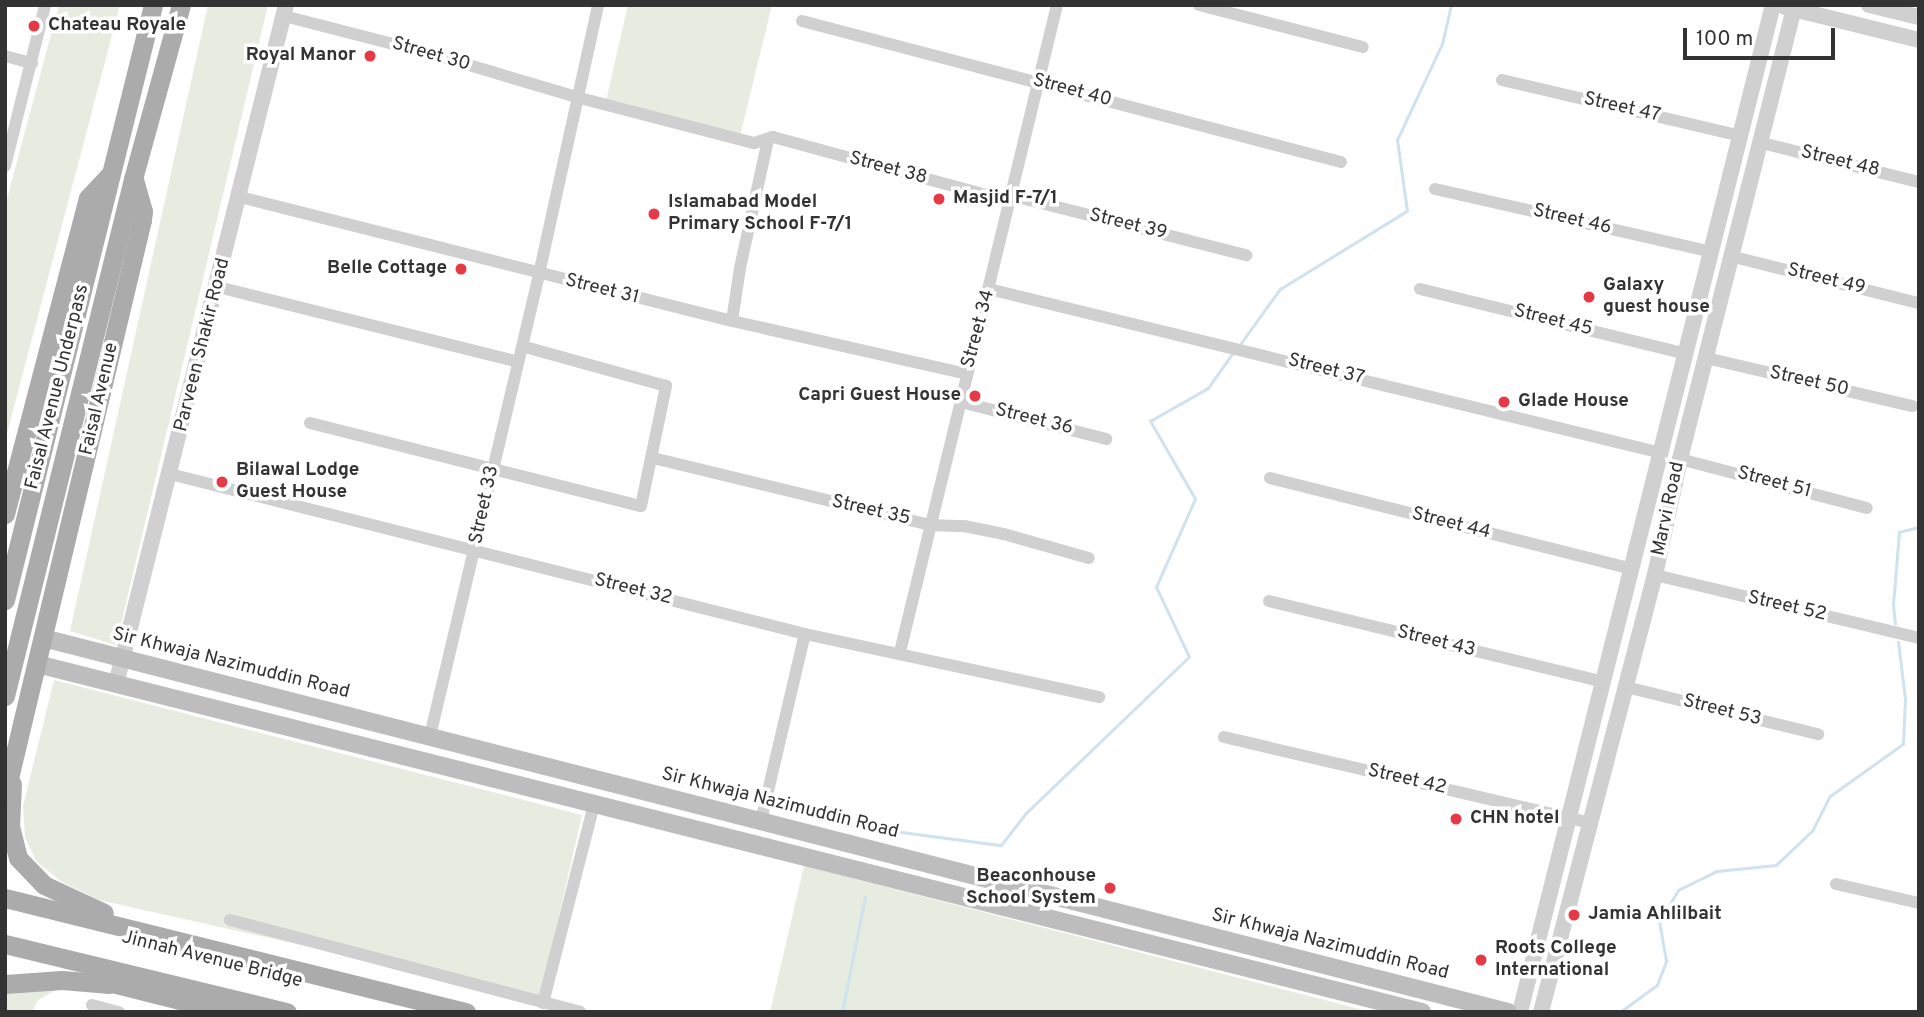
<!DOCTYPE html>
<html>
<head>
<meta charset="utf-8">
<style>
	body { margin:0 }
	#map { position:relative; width:1924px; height:1017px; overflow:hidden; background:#fff; font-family:Overpass,sans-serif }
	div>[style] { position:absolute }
	.green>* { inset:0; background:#e6ecdf }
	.stream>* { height:2.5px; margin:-1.25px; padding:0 1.25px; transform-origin:1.25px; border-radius:1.25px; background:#cfe2ee }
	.minor>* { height:12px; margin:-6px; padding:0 6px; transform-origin:6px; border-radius:6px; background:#d0d0d0 }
	.tertiary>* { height:16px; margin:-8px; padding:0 8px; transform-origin:8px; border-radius:8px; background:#d0d0d0 }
	.secondary>* { height:18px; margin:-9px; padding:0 9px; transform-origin:9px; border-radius:9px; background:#bdbdbd }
	.primary>* { height:19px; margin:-9.5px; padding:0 9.5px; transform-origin:9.5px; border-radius:9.5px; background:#ababab }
	.dots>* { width:19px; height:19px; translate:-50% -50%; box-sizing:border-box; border:4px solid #fff; border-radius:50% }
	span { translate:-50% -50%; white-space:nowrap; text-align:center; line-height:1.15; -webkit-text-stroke:7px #fff; paint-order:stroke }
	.poi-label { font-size:19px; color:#333; font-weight:700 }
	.left { translate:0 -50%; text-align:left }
	.right { translate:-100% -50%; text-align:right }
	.street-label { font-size:19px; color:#333 }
	.frame { position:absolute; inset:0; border:7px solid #333; pointer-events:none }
	.scale { position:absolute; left:1683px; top:28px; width:152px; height:32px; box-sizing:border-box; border:4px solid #333; border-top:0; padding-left:9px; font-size:21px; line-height:24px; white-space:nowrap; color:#333; -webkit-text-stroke:5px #fff; paint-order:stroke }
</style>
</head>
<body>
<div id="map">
	<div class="green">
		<i style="clip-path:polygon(59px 5px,120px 5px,5px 441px,5px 206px)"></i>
		<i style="clip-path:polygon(208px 5px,268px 5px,116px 645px,70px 631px)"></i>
		<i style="clip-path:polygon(628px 5px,772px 5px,740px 136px,606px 101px)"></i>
		<i style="clip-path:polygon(54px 680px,582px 815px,540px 998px,99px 900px,62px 882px,36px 861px,25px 837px,23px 806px)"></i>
		<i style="clip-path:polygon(804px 866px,1371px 1012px,770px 1012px)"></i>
		<i style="clip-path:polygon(62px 987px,38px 1000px,32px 1012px,5px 1012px,5px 989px)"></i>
	</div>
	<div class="stream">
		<i style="left:1241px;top:343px;width:67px;rotate:-54.2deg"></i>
		<i style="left:1280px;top:289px;width:149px;rotate:-31.6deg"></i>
		<i style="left:1407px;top:211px;width:72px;rotate:-98deg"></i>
		<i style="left:1397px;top:140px;width:106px;rotate:-64.9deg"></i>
		<i style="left:1442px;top:44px;width:40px;rotate:-77deg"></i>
		<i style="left:1895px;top:624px;width:19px;rotate:-96deg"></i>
		<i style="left:1893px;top:605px;width:73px;rotate:-85.3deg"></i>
		<i style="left:1899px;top:532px;width:21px;rotate:-14deg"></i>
		<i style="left:894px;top:831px;width:108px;rotate:7.5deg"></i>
		<i style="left:1001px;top:845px;width:39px;rotate:-52deg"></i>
		<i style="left:1025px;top:814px;width:227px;rotate:-43.8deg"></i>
		<i style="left:1189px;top:657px;width:77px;rotate:-115.2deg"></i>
		<i style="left:1156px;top:587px;width:96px;rotate:-66.1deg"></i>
		<i style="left:1195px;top:499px;width:90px;rotate:-120deg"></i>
		<i style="left:1150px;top:421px;width:67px;rotate:-29.6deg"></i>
		<i style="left:1208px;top:388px;width:42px;rotate:-54.8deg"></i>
		<i style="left:842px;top:1012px;width:117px;rotate:-78.7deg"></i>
		<i style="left:1620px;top:1012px;width:46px;rotate:-36.1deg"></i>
		<i style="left:1657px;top:985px;width:26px;rotate:-69deg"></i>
		<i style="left:1666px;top:961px;width:40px;rotate:-100deg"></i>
		<i style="left:1659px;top:922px;width:37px;rotate:-59deg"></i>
		<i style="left:1678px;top:890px;width:43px;rotate:-26deg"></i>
		<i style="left:1717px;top:871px;width:59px;rotate:-5.8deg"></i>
		<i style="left:1776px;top:865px;width:50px;rotate:-43.4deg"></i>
		<i style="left:1812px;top:831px;width:39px;rotate:-63deg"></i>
		<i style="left:1830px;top:796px;width:90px;rotate:-35.5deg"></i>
		<i style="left:1903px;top:744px;width:45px;rotate:-87.5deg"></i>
		<i style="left:1905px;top:699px;width:57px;rotate:-97deg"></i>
	</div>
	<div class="minor">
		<i style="left:1199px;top:5px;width:169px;rotate:14.4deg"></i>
		<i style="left:284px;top:16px;width:153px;rotate:14.4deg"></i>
		<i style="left:432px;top:54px;width:150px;rotate:16.6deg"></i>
		<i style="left:576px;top:97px;width:184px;rotate:14.5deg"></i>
		<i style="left:754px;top:143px;width:20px;rotate:-18deg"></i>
		<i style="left:773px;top:137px;width:244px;rotate:15.2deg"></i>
		<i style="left:802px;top:21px;width:557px;rotate:14.66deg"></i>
		<i style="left:5px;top:56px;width:28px;rotate:15deg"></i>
		<i style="left:1502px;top:80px;width:245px;rotate:13.2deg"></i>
		<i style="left:1762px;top:143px;width:162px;rotate:14deg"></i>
		<i style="left:5px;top:166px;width:166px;rotate:-76deg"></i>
		<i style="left:1435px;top:189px;width:281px;rotate:12.8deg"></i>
		<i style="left:1010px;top:195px;width:244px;rotate:14.3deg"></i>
		<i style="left:240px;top:197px;width:507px;rotate:14.15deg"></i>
		<i style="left:732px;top:321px;width:241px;rotate:12.7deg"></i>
		<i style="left:1734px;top:257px;width:191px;rotate:14deg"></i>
		<i style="left:218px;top:287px;width:309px;rotate:14deg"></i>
		<i style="left:989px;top:289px;width:692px;rotate:13.71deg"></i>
		<i style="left:1420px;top:289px;width:274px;rotate:13.7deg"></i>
		<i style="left:732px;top:321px;width:54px;rotate:-81.4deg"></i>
		<i style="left:740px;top:268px;width:131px;rotate:-77.7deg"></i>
		<i style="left:1706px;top:358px;width:212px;rotate:13.1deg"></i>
		<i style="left:961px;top:402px;width:150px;rotate:14.3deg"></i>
		<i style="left:310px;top:423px;width:341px;rotate:14.1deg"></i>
		<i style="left:641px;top:506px;width:123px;rotate:-78.2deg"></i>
		<i style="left:666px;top:386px;width:149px;rotate:-164.5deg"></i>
		<i style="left:653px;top:458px;width:284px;rotate:13.6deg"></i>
		<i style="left:929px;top:525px;width:35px;rotate:2deg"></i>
		<i style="left:964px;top:526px;width:41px;rotate:11.3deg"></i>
		<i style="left:1004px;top:534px;width:88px;rotate:15.8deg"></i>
		<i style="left:1680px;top:459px;width:193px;rotate:14.7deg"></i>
		<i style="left:170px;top:474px;width:655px;rotate:14.14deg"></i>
		<i style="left:805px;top:634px;width:301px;rotate:12.1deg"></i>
		<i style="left:1270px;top:478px;width:373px;rotate:14.1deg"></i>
		<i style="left:1655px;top:575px;width:271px;rotate:13.4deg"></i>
		<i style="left:1269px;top:601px;width:344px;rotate:13.6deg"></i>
		<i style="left:900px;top:652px;width:666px;rotate:-76.36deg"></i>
		<i style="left:1626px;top:687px;width:198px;rotate:13.8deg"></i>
		<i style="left:430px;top:736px;width:475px;rotate:-76.7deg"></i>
		<i style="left:539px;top:274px;width:275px;rotate:-77.6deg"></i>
		<i style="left:1224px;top:737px;width:376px;rotate:13.2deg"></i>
		<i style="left:761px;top:821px;width:192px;rotate:-76.8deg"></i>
		<i style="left:1836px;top:884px;width:85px;rotate:12.9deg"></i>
		<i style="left:230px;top:920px;width:362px;rotate:14.7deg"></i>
		<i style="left:543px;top:1003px;width:204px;rotate:-75.6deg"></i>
		<i style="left:92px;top:1005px;width:28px;rotate:15deg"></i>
	</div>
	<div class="tertiary">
		<i style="left:1869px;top:5px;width:51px;rotate:13.5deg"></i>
		<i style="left:1785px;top:7px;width:138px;rotate:13.8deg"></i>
		<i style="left:116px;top:684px;width:700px;rotate:-75.94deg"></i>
		<i style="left:1520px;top:1012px;width:1038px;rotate:-75.9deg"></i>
		<i style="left:1541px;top:1012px;width:452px;rotate:-75.4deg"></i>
		<i style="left:1655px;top:575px;width:119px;rotate:-77.8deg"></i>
		<i style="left:1680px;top:459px;width:468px;rotate:-75.8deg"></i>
	</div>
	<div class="secondary">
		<i style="left:43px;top:638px;width:1512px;rotate:14.32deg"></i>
		<i style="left:37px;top:664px;width:1428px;rotate:14.1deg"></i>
	</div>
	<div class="primary">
		<i style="left:5px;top:514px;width:327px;rotate:-75.3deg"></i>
		<i style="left:88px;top:198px;width:33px;rotate:-47deg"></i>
		<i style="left:5px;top:600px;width:613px;rotate:-76.03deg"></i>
		<i style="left:5px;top:696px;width:533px;rotate:-76.09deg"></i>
		<i style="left:133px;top:179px;width:180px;rotate:-74.6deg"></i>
		<i style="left:12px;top:784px;width:42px;rotate:92.7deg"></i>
		<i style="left:10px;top:826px;width:33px;rotate:76deg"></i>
		<i style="left:18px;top:858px;width:37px;rotate:46deg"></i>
		<i style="left:44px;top:885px;width:66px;rotate:25deg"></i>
		<i style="left:5px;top:795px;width:591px;rotate:-76.6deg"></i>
		<i style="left:142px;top:220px;width:9px;rotate:-84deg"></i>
		<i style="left:143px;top:211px;width:32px;rotate:-106deg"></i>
		<i style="left:5px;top:898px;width:475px;rotate:13.9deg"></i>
		<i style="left:5px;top:944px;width:290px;rotate:13.6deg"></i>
		<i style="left:96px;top:979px;width:135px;rotate:14.1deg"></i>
		<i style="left:5px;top:984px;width:57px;rotate:-4deg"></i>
		<i style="left:62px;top:980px;width:47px;rotate:4.9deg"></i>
	</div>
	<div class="dots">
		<i style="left:34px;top:26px;background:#e63946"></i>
		<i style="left:370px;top:56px;background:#e63946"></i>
		<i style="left:939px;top:199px;background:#e63946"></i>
		<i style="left:654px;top:214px;background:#e63946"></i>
		<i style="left:461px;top:269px;background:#e63946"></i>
		<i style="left:1589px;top:297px;background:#e63946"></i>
		<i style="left:975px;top:396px;background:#e63946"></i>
		<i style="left:1504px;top:402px;background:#e63946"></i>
		<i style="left:222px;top:482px;background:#e63946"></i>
		<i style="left:1456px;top:819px;background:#e63946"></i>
		<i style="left:1110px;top:888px;background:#e63946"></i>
		<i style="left:1574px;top:915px;background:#e63946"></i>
		<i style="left:1481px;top:960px;background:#e63946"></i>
	</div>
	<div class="poi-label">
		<span class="left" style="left:48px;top:26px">Chateau Royale</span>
		<span class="right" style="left:356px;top:56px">Royal Manor</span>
		<span class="left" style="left:953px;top:199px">Masjid F-7/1</span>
		<span class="left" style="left:668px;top:214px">Islamabad Model<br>Primary School F-7/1</span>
		<span class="right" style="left:447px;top:269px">Belle Cottage</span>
		<span class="left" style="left:1603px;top:297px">Galaxy<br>guest house</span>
		<span class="right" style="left:961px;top:396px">Capri Guest House</span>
		<span class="left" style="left:1518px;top:402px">Glade House</span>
		<span class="left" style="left:236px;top:482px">Bilawal Lodge<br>Guest House</span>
		<span class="left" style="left:1470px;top:819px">CHN hotel</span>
		<span class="right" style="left:1096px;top:888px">Beaconhouse<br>School System</span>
		<span class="left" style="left:1588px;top:915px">Jamia Ahlilbait</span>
		<span class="left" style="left:1495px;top:960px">Roots College<br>International</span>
	</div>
	<div class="street-label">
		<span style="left:431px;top:55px;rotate:16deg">Street 30</span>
		<span style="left:1072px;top:91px;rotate:15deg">Street 40</span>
		<span style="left:1622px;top:108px;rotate:13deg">Street 47</span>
		<span style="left:1840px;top:162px;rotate:14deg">Street 48</span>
		<span style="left:888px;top:169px;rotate:15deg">Street 38</span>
		<span style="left:1572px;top:220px;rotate:13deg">Street 46</span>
		<span style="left:1128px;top:225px;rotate:14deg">Street 39</span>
		<span style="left:1826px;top:280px;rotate:14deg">Street 49</span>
		<span style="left:602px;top:290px;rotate:14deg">Street 31</span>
		<span style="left:1553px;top:321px;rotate:14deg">Street 45</span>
		<span style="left:979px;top:329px;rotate:-75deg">Street 34</span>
		<span style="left:203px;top:345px;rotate:-76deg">Parveen Shakir Road</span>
		<span style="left:1326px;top:370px;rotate:14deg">Street 37</span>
		<span style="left:1809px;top:382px;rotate:13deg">Street 50</span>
		<span style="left:58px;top:387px;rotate:-76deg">Faisal Avenue Underpass</span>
		<span style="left:100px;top:399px;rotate:-77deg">Faisal Avenue</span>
		<span style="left:1034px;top:420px;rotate:14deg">Street 36</span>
		<span style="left:1774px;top:483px;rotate:15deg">Street 51</span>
		<span style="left:485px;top:505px;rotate:-78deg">Street 33</span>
		<span style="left:1669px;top:509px;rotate:-78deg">Marvi Road</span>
		<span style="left:871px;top:511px;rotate:13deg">Street 35</span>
		<span style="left:1451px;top:524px;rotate:14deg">Street 44</span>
		<span style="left:633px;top:590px;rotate:14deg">Street 32</span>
		<span style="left:1787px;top:607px;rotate:13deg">Street 52</span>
		<span style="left:1436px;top:642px;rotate:14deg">Street 43</span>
		<span style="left:231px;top:664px;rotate:14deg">Sir Khwaja Nazimuddin Road</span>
		<span style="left:1722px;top:711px;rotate:14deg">Street 53</span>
		<span style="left:1407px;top:780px;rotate:13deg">Street 42</span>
		<span style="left:780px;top:804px;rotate:14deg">Sir Khwaja Nazimuddin Road</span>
		<span style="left:1330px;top:945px;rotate:14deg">Sir Khwaja Nazimuddin Road</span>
		<span style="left:212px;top:960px;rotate:14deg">Jinnah Avenue Bridge</span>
	</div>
	<div class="frame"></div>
	<div class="scale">100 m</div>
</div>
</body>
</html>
